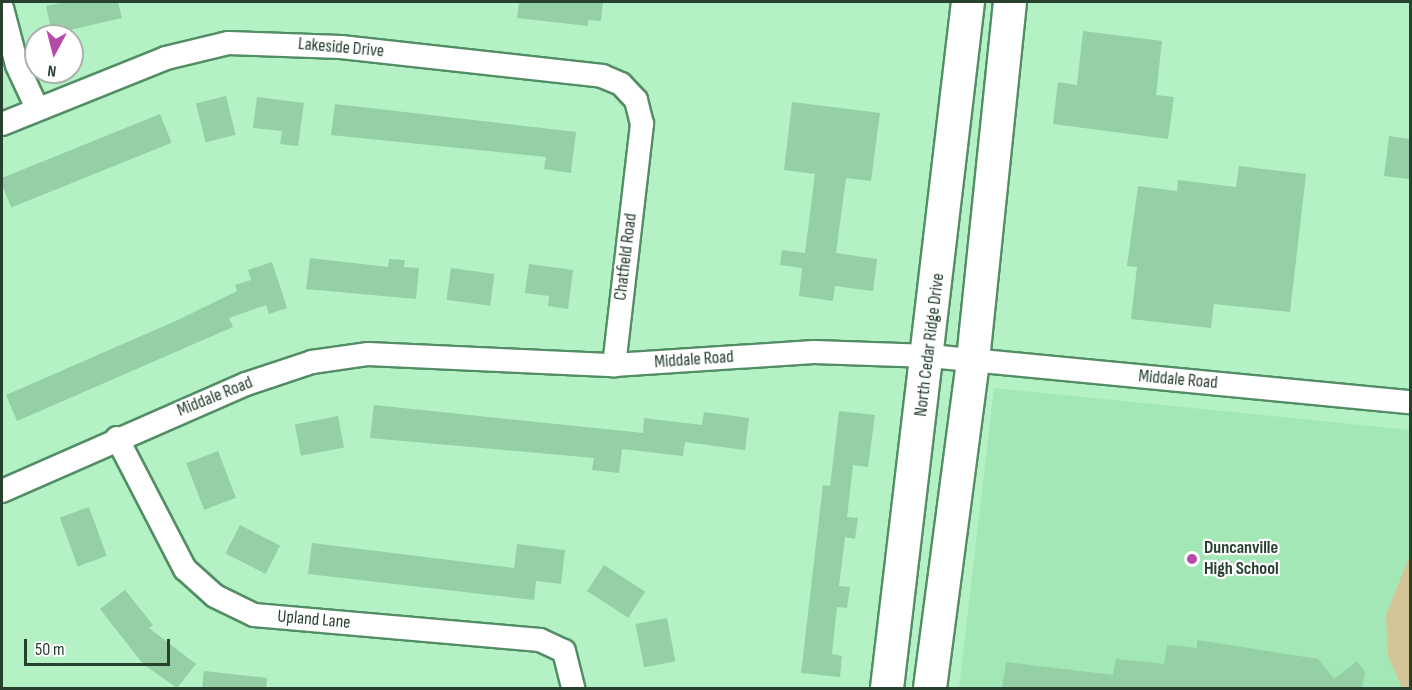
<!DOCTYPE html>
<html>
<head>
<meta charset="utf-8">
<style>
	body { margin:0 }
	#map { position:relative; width:1412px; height:690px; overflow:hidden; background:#b4f1c5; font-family:"Sofia Sans Condensed",sans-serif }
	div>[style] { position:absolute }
	.built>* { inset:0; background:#a3e7b6 }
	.green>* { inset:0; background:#d3c597 }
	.building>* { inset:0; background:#94cfa5; transform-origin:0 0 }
	.roads { filter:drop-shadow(2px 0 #538d65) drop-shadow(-2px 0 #538d65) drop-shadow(0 2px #538d65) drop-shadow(0 -2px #538d65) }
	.street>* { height:22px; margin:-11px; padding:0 11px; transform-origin:11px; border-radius:11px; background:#fff }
	.secondary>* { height:32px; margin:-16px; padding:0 16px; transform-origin:16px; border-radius:16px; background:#fff }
	.dots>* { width:16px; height:16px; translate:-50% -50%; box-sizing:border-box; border:3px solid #fff; border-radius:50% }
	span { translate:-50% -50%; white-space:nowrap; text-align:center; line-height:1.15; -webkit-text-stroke:4.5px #fff; paint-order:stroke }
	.street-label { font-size:18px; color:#28412f }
	.poi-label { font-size:18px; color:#28412f; font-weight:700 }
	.left { translate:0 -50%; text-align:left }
	.frame { position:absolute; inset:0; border:3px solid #28412f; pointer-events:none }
	.north { position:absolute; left:24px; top:24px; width:60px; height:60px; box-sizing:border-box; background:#fff; border:2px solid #a9b3ac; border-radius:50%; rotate:187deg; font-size:16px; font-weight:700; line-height:24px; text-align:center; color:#28412f }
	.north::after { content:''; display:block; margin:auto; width:21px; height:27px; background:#b74aa9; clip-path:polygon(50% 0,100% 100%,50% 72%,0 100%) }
	.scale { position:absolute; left:24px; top:639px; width:146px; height:27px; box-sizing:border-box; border:3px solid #28412f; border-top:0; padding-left:8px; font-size:18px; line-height:21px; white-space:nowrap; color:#28412f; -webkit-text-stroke:4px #fff; paint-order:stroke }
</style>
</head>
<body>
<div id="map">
	<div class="built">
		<i style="clip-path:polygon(994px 388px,1410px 430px,1410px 688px,959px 688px)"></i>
	</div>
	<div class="green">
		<i style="clip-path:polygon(1410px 555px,1410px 688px,1402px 688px,1388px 656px,1386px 615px)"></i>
	</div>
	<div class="building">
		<i style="clip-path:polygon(65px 2px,118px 2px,122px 18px,52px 34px,46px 6px)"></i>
		<i style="clip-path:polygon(519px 2px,603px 2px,601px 21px,588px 20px,588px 26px,517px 18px)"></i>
		<i style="clip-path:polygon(1083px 31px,1162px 41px,1156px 95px,1174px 97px,1168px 139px,1053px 124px,1058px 82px,1077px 85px)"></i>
		<i style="left:226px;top:96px;width:40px;height:31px;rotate:76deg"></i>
		<i style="clip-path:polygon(257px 97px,304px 103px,298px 146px,280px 144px,282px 131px,253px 128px)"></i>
		<i style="clip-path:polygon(792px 102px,880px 113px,871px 181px,846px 178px,836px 253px,877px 259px,873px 291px,835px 286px,833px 301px,799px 296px,802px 268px,780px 265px,782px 250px,805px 253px,815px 174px,784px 170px)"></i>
		<i style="clip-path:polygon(335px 104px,576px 132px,571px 173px,544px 169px,546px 157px,331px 135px)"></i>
		<i style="left:160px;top:114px;width:31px;height:173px;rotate:68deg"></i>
		<i style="clip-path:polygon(1389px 136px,1410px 139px,1410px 179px,1384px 176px)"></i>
		<i style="clip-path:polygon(1239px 166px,1306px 174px,1290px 312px,1214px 304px,1211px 328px,1131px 319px,1137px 267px,1127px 266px,1138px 186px,1177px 191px,1178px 180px,1236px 187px)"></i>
		<i style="clip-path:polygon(310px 258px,388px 267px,389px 259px,405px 260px,404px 267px,419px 268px,416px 299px,306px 289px)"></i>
		<i style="clip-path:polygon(272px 262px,287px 308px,269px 314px,266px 305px,229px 318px,233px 327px,17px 421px,6px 395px,180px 319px,237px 291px,235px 285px,251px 280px,248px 270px)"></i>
		<i style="clip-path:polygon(529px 264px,573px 270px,568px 309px,548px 306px,549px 296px,525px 293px)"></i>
		<i style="left:451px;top:268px;width:44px;height:32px;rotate:8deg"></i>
		<i style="clip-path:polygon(374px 405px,643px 433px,644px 418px,702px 425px,704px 412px,749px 418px,745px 450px,685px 442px,683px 456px,622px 449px,619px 473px,592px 470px,594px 458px,370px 438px)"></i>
		<i style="clip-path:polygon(839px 411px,875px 415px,868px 467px,853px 465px,847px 517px,858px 518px,855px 539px,845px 537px,839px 586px,850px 587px,847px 608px,837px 607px,832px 654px,842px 656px,840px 677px,801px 673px,823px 485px,830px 486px)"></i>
		<i style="left:338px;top:416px;width:32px;height:44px;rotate:79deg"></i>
		<i style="left:218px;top:451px;width:50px;height:34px;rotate:69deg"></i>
		<i style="left:89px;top:507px;width:52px;height:31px;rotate:70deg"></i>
		<i style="left:240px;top:525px;width:45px;height:32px;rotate:27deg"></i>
		<i style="clip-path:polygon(312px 543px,514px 568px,517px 544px,565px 550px,561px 584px,536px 581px,534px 600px,308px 574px)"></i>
		<i style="left:604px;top:565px;width:49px;height:31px;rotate:33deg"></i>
		<i style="clip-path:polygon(125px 590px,153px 625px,149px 628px,196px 664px,177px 688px,143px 664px,100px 609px)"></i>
		<i style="left:667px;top:618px;width:44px;height:32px;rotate:79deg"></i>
		<i style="clip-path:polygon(1197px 640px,1318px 659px,1334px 679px,1357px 661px,1365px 672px,1362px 688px,1002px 688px,1006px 662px,1113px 675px,1116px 659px,1164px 664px,1167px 645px,1197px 648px)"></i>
		<i style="clip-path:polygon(204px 671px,267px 678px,266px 688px,202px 688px)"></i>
	</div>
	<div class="roads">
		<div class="street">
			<i style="left:2px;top:8px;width:59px;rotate:75.3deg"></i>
			<i style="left:17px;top:65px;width:47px;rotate:65.1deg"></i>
			<i style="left:2px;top:124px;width:177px;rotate:-21.9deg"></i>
			<i style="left:166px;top:58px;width:64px;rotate:-13.6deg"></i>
			<i style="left:228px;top:43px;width:113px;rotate:2deg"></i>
			<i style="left:341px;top:47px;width:263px;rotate:6.3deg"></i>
			<i style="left:602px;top:76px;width:21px;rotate:23deg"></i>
			<i style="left:621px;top:84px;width:22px;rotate:47deg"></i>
			<i style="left:636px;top:100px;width:25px;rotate:76deg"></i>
			<i style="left:642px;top:124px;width:243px;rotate:96.6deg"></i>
			<i style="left:117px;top:438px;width:148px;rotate:62.6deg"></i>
			<i style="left:185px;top:569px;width:40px;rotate:42deg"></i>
			<i style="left:215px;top:596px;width:43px;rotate:26deg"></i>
			<i style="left:254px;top:615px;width:287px;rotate:5deg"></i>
			<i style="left:540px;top:640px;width:26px;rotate:25deg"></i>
			<i style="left:564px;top:651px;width:38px;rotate:76deg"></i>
			<i style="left:2px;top:491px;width:266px;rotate:-23.7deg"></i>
			<i style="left:246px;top:384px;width:70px;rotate:-18.4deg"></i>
			<i style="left:312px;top:362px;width:57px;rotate:-8.1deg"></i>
			<i style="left:368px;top:354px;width:246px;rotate:2.6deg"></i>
			<i style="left:614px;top:365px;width:200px;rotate:-3.7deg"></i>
			<i style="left:814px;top:352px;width:116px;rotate:2deg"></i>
			<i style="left:930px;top:356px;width:482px;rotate:5.5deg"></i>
		</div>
		<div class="secondary">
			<i style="left:887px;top:688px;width:691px;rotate:-83.27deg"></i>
			<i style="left:930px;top:688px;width:331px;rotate:-82.5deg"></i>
			<i style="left:973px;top:360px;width:360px;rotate:-84.1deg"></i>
		</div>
	</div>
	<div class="dots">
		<i style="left:1192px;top:559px;background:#b74aa9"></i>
	</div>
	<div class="street-label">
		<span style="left:341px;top:48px;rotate:5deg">Lakeside Drive</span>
		<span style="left:626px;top:257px;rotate:-83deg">Chatfield Road</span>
		<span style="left:930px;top:345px;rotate:-83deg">North Cedar Ridge Drive</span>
		<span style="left:694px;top:360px;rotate:-4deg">Middale Road</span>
		<span style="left:1178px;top:380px;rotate:5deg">Middale Road</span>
		<span style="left:215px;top:397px;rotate:-22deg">Middale Road</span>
		<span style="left:314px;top:620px;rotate:5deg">Upland Lane</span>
	</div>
	<div class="poi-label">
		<span class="left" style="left:1204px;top:559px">Duncanville<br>High School</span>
	</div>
	<div class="frame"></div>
	<div class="north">N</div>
	<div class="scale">50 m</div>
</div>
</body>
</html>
